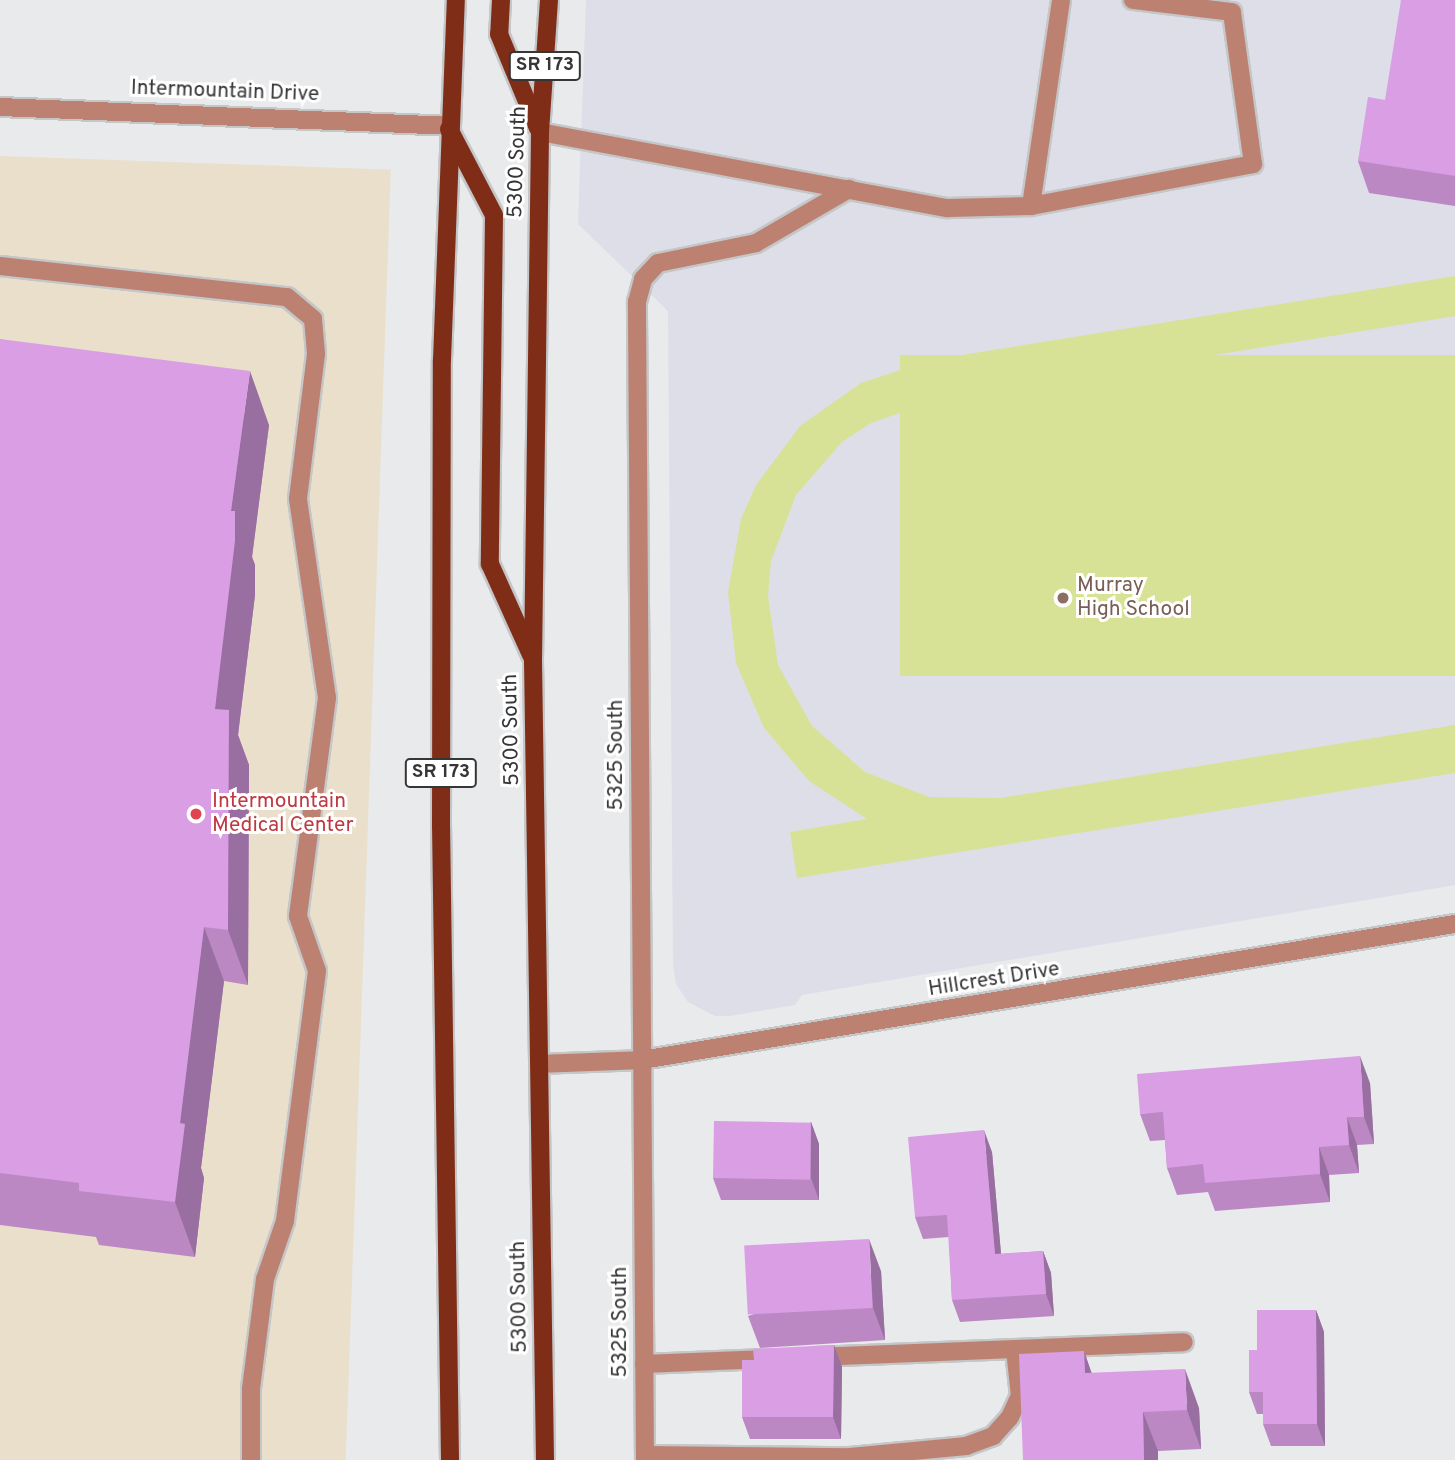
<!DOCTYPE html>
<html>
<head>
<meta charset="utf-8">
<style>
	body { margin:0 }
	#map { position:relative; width:1455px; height:1460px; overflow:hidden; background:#e9eaec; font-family:Overpass,sans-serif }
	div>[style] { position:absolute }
	.built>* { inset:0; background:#dddee8 }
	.medical>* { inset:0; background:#e9dfca; transform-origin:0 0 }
	.green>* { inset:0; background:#d8e297; transform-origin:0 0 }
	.roads { filter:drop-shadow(2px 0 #c5c6c8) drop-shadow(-2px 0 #c5c6c8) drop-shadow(0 2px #c5c6c8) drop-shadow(0 -2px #c5c6c8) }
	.minor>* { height:18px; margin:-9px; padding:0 9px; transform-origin:9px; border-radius:9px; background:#bd8171 }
	.major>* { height:18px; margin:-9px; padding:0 9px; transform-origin:9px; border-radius:9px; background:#7f2d17 }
	.wall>* { inset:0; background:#bb88c4 }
	.shaded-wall>* { inset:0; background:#986fa0 }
	.building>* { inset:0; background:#d99ee4; transform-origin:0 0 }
	.dots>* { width:19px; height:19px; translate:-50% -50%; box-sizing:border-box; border:4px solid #fff; border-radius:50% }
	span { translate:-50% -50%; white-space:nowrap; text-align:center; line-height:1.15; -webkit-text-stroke:6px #fff; paint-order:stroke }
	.shield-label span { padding:2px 5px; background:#fff; border:2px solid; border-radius:5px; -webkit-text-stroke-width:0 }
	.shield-label { font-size:19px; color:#363637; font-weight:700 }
	.street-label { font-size:21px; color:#363637 }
	.education-label { font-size:21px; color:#785e54 }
	.left { translate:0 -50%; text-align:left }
	.health-label { font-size:21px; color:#be3a42 }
</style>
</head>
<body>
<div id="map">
	<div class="built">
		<i style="clip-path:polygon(586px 0,1455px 0,1455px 885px,802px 995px,795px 1005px,730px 1016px,715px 1016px,688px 1002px,676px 984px,673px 965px,668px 311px,578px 224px)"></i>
	</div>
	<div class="medical">
		<i style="left:0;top:156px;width:391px;height:1304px;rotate:2deg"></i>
	</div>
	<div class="green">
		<i style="clip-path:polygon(1455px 276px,1455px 316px,937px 400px,871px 423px,842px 442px,796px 495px,771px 561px,768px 596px,778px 665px,812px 726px,865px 772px,929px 797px,1000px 798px,1455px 725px,1455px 773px,797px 878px,790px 832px,867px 819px,809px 781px,764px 728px,736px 663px,728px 592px,741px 519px,756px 485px,800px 426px,861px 383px,931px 360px)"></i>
		<i style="left:1455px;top:355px;width:321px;height:555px;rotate:90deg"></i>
	</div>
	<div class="roads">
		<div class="minor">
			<i style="left:0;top:107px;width:448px;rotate:2.4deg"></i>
			<i style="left:540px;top:132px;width:415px;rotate:10.6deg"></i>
			<i style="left:948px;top:208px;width:83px;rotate:-1.4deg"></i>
			<i style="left:1031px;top:206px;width:208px;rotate:-81.7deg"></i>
			<i style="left:1031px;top:206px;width:226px;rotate:-10.7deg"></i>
			<i style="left:1253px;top:164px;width:153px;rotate:-97.9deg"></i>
			<i style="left:1232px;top:12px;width:100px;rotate:-173.1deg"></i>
			<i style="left:0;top:266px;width:289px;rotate:6.2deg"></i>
			<i style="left:287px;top:297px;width:34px;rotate:40deg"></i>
			<i style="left:313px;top:319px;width:35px;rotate:85deg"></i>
			<i style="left:316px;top:354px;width:146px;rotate:97.1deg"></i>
			<i style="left:298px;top:499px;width:201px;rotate:81.7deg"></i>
			<i style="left:327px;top:698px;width:220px;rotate:97.6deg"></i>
			<i style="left:298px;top:916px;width:58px;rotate:70.9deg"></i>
			<i style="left:317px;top:971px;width:252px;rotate:97.3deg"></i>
			<i style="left:285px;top:1221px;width:61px;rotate:109deg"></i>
			<i style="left:265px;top:1279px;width:111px;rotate:97.3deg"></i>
			<i style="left:251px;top:1389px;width:71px;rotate:90deg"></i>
			<i style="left:540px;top:1064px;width:102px;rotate:-2.2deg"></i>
			<i style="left:642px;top:1060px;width:824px;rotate:-9.5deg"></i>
			<i style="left:815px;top:1357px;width:369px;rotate:-2.3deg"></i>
			<i style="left:644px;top:1364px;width:122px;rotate:-2.3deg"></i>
			<i style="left:645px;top:1455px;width:205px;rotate:0.6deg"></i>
			<i style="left:850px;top:1457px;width:117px;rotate:-5.4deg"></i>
			<i style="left:966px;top:1446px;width:29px;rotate:-20deg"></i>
			<i style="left:993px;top:1436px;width:25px;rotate:-48deg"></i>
			<i style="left:1010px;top:1417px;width:23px;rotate:-65deg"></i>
			<i style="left:1020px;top:1396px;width:46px;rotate:-96.2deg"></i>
			<i style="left:645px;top:1460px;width:1158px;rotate:-90.4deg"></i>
			<i style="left:637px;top:302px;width:24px;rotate:-75deg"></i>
			<i style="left:643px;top:279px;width:22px;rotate:-47deg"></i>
			<i style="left:658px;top:263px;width:100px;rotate:-11.5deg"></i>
			<i style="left:756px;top:243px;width:108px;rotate:-30.1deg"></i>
		</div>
		<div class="major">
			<i style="left:501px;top:0;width:34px;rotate:93deg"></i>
			<i style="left:499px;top:34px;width:102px;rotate:67.5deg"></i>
			<i style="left:449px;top:129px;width:97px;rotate:62.4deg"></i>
			<i style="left:494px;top:215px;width:349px;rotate:90.7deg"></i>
			<i style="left:490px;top:564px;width:100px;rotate:65.7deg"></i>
			<i style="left:450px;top:1460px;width:634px;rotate:-90.81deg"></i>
			<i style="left:441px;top:826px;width:466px;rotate:-89.9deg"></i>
			<i style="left:442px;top:360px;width:360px;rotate:-87.8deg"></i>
			<i style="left:545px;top:1460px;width:799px;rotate:-90.86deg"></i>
			<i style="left:533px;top:661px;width:529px;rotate:-89.24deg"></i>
			<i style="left:540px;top:132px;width:132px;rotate:-86.1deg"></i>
		</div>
	</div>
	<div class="wall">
		<i style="clip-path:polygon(1455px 0,1455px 206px,1369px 193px,1358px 161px,1385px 100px)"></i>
		<i style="clip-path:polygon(0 339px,269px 425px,252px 557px,255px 565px,255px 595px,238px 735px,249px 765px,248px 985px,224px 981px,201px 1168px,204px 1178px,195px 1257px,99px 1245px,96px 1237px,0 1225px)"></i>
		<i style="clip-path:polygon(1370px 1083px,1374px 1144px,1357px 1145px,1359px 1173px,1329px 1175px,1330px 1202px,1215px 1211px,1208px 1192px,1177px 1195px,1167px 1168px,1165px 1140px,1150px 1141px,1140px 1114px)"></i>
		<i style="clip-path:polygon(811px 1122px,819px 1144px,819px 1200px,721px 1200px,713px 1178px)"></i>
		<i style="clip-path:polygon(992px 1152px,1001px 1254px,1043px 1251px,1051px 1273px,1054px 1316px,960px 1322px,952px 1300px,949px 1237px,923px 1239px,915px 1217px)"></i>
		<i style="clip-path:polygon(881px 1271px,885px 1340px,760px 1348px,748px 1316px)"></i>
		<i style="clip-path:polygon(1316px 1310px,1324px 1332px,1325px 1446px,1271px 1446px,1263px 1424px,1263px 1414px,1257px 1414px,1249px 1392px,1257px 1350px)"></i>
		<i style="clip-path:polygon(834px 1345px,842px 1367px,841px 1439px,750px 1439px,742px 1417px,754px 1360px)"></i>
		<i style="clip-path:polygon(1084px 1351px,1091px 1373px,1199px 1408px,1201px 1449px,1158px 1451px,1158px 1460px,1023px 1460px)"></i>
	</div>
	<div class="shaded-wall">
		<i style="clip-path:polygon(250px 371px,269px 425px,252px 557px,255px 565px,255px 595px,238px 735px,249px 765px,248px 985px,228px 930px,215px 709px,231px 511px)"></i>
		<i style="clip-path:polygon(204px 927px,224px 981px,201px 1168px,204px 1178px,195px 1257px,175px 1202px,180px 1123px)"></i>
		<i style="clip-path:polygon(1360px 1056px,1370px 1083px,1374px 1144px,1364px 1117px)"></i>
		<i style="clip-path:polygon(1347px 1117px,1357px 1145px,1359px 1173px,1349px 1145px)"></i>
		<i style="clip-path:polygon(811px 1122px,819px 1144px,819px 1200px,811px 1178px)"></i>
		<i style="clip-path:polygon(984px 1130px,992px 1152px,1003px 1276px,995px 1254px)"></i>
		<i style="clip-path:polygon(1319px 1147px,1329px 1175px,1330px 1202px,1320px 1174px)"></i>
		<i style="clip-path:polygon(869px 1239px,881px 1271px,885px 1340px,873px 1308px)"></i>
		<i style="clip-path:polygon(1043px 1251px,1051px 1273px,1054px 1316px,1046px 1294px)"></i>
		<i style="clip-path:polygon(1316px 1310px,1324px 1332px,1325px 1446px,1317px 1424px)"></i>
		<i style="clip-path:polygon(834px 1345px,842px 1367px,841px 1439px,833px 1417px)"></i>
		<i style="clip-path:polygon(1084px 1351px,1098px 1391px,1085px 1373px)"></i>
		<i style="clip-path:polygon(1185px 1369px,1199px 1408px,1201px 1449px,1187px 1410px)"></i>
		<i style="clip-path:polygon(1143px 1412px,1158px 1451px,1158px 1460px,1144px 1460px)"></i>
	</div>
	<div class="building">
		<i style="clip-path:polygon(1401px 0,1455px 0,1455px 176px,1358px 161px,1368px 97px,1385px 100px)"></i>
		<i style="clip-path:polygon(0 339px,250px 371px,231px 511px,235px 511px,235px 541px,215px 709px,229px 710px,228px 930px,204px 927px,180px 1123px,185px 1124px,175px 1202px,79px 1191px,79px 1183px,0 1173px)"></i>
		<i style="clip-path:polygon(1360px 1056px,1364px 1117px,1347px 1117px,1349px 1145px,1319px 1147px,1320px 1174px,1205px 1183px,1203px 1164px,1167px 1168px,1163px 1112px,1140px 1114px,1137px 1074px)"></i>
		<i style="left:714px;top:1121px;width:97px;height:57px;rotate:1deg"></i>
		<i style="clip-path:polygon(984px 1130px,995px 1254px,1043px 1251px,1046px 1294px,952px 1300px,947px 1215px,915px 1217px,908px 1137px)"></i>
		<i style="left:869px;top:1239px;width:69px;height:125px;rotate:87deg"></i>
		<i style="clip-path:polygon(1257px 1310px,1316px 1310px,1317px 1424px,1263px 1424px,1263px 1392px,1249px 1392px,1249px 1350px,1257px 1350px)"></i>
		<i style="clip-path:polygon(834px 1345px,833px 1417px,742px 1417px,742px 1360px,754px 1360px,753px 1349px)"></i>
		<i style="clip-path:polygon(1084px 1351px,1085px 1373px,1185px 1369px,1187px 1410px,1143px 1412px,1144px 1460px,1023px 1460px,1019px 1354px)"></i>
	</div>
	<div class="dots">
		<i style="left:1063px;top:598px;background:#8d6e63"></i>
		<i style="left:196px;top:814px;background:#e0444e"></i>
	</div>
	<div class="shield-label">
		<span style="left:545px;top:66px">SR 173</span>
		<span style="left:441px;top:773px">SR 173</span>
	</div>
	<div class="street-label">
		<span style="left:225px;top:92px;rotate:2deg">Intermountain Drive</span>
		<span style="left:518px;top:162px;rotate:-88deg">5300 South</span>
		<span style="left:512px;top:730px;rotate:-91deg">5300 South</span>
		<span style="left:617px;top:755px;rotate:-90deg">5325 South</span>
		<span style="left:994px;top:980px;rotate:-9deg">Hillcrest Drive</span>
		<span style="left:520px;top:1297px;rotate:-91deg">5300 South</span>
		<span style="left:621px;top:1322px;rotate:-90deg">5325 South</span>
	</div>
	<div class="education-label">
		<span class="left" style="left:1077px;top:598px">Murray<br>High School</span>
	</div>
	<div class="health-label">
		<span class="left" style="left:212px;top:814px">Intermountain<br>Medical Center</span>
	</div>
</div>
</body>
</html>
